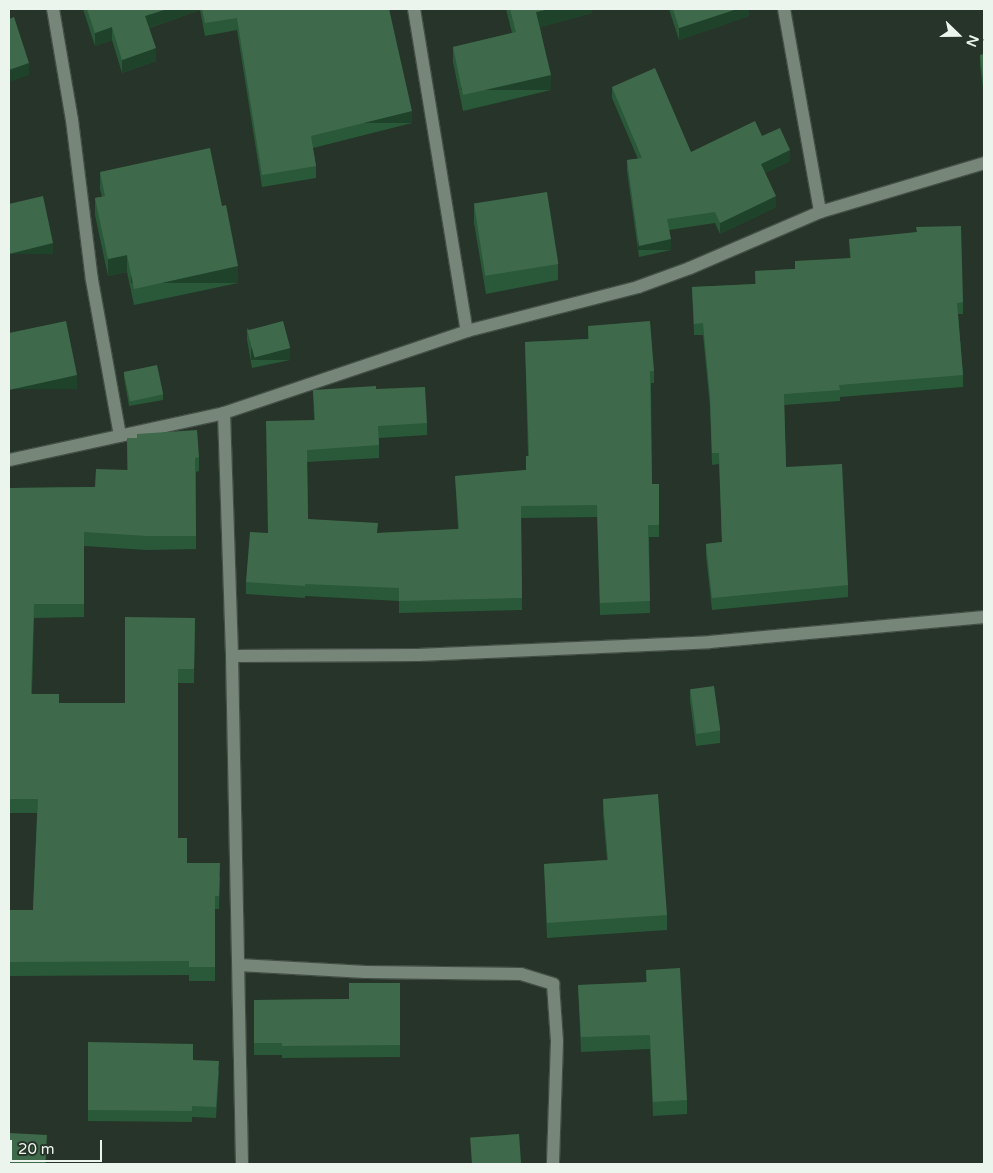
<!DOCTYPE html>
<html>
<head>
<meta charset="utf-8">
<style>
	body { margin:0 }
	#map { position:relative; width:993px; height:1173px; overflow:hidden; background:#263429; font-family:"Varela Round",sans-serif }
	div>[style] { position:absolute }
	.roads { filter:drop-shadow(1px 0 #434f46) drop-shadow(-1px 0 #434f46) drop-shadow(0 1px #434f46) drop-shadow(0 -1px #434f46) }
	.minor>* { height:12px; margin:-6px; padding:0 6px; transform-origin:6px; border-radius:6px; background:#768679 }
	.wall>* { inset:0; background:#295938 }
	.shaded-wall>* { inset:0; background:#1f432a; transform-origin:0 0 }
	.building>* { inset:0; background:#3e6a4b; transform-origin:0 0 }
	span { translate:-50% -50%; white-space:nowrap; text-align:center; line-height:1.15; -webkit-text-stroke:4px #263429; paint-order:stroke }
	.frame { position:absolute; inset:0; border:10px solid #ecf5ed; pointer-events:none }
	.north { position:absolute; left:933px; top:10px; width:50px; height:50px; -webkit-text-stroke:4px #263429; paint-order:stroke; rotate:112deg; font-size:14px; font-weight:700; line-height:20px; text-align:center; color:#ecf5ed }
	.north::after { content:''; display:block; margin:auto; width:18px; height:22px; background:#ecf5ed; clip-path:polygon(50% 0,100% 100%,50% 72%,0 100%) }
	.scale { position:absolute; left:10px; top:1140px; width:92px; height:22px; box-sizing:border-box; border:2px solid #ecf5ed; border-top:0; padding-left:6px; font-size:15px; line-height:18px; white-space:nowrap; color:#ecf5ed; -webkit-text-stroke:4px #263429; paint-order:stroke }
</style>
</head>
<body>
<div id="map">
	<div class="roads">
		<div class="minor">
			<i style="left:53px;top:9px;width:113px;rotate:80.3deg"></i>
			<i style="left:72px;top:120px;width:161px;rotate:82.9deg"></i>
			<i style="left:92px;top:280px;width:158px;rotate:79.8deg"></i>
			<i style="left:414px;top:9px;width:326px;rotate:80.7deg"></i>
			<i style="left:784px;top:9px;width:206px;rotate:79.9deg"></i>
			<i style="left:224px;top:413px;width:243px;rotate:88.1deg"></i>
			<i style="left:232px;top:656px;width:508px;rotate:88.87deg"></i>
			<i style="left:9px;top:460px;width:220px;rotate:-12.3deg"></i>
			<i style="left:224px;top:413px;width:256px;rotate:-18.6deg"></i>
			<i style="left:467px;top:331px;width:177px;rotate:-14.4deg"></i>
			<i style="left:638px;top:287px;width:55px;rotate:-20.1deg"></i>
			<i style="left:690px;top:268px;width:142px;rotate:-23.3deg"></i>
			<i style="left:820px;top:212px;width:171px;rotate:-16.6deg"></i>
			<i style="left:232px;top:656px;width:186px;rotate:-0.3deg"></i>
			<i style="left:418px;top:655px;width:292px;rotate:-2.5deg"></i>
			<i style="left:710px;top:642px;width:275px;rotate:-5.2deg"></i>
			<i style="left:239px;top:965px;width:127px;rotate:3.2deg"></i>
			<i style="left:366px;top:972px;width:155px;rotate:0.7deg"></i>
			<i style="left:521px;top:974px;width:34px;rotate:17deg"></i>
			<i style="left:553px;top:984px;width:57px;rotate:86deg"></i>
			<i style="left:557px;top:1041px;width:123px;rotate:91.9deg"></i>
		</div>
	</div>
	<div class="wall">
		<i style="clip-path:polygon(83px 9px,389px 9px,412px 123px,313px 148px,316px 166px,316px 178px,262px 187px,237px 30px,205px 36px,200px 10px,149px 28px,156px 61px,122px 73px,112px 40px,95px 46px)"></i>
		<i style="clip-path:polygon(506px 9px,592px 9px,592px 13px,540px 27px,551px 90px,463px 111px,453px 62px,453px 47px,512px 33px)"></i>
		<i style="clip-path:polygon(669px 9px,749px 9px,749px 16px,679px 40px)"></i>
		<i style="clip-path:polygon(984px 54px,984px 97px,980px 66px,980px 55px)"></i>
		<i style="clip-path:polygon(612px 87px,691px 152px,762px 136px,790px 161px,765px 173px,776px 207px,720px 234px,715px 223px,669px 230px,671px 250px,639px 257px,627px 171px,627px 160px,638px 159px,612px 98px)"></i>
		<i style="clip-path:polygon(100px 172px,238px 283px,134px 305px,127px 272px,108px 276px,95px 215px,95px 198px,102px 197px,100px 189px)"></i>
		<i style="clip-path:polygon(474px 206px,558px 264px,558px 280px,486px 294px,474px 223px)"></i>
		<i style="clip-path:polygon(849px 239px,963px 302px,963px 314px,958px 314px,963px 375px,963px 387px,840px 397px,840px 401px,784px 405px,786px 467px,848px 585px,848px 597px,712px 610px,706px 556px,706px 544px,722px 542px,719px 464px,712px 465px,710px 407px,703px 335px,694px 335px,692px 287px,755px 284px,755px 271px,795px 269px,850px 258px)"></i>
		<i style="clip-path:polygon(588px 326px,654px 371px,654px 383px,651px 383px,652px 484px,659px 525px,659px 537px,649px 537px,650px 613px,600px 615px,597px 517px,521px 518px,522px 610px,399px 613px,399px 601px,305px 596px,305px 598px,246px 594px,246px 582px,268px 533px,314px 420px,313px 390px,376px 389px,427px 423px,427px 435px,379px 438px,379px 458px,307px 462px,308px 519px,378px 533px,458px 529px,455px 476px,526px 470px,528px 456px,525px 342px,588px 339px)"></i>
		<i style="clip-path:polygon(247px 328px,290px 360px,252px 368px,247px 340px)"></i>
		<i style="clip-path:polygon(124px 372px,163px 394px,163px 400px,129px 406px,124px 378px)"></i>
		<i style="clip-path:polygon(137px 434px,199px 457px,199px 471px,196px 472px,196px 549px,147px 550px,84px 546px,84px 617px,34px 618px,32px 694px,59px 703px,125px 703px,195px 618px,194px 683px,178px 683px,178px 838px,187px 863px,220px 877px,219px 909px,215px 909px,215px 981px,189px 981px,189px 975px,9px 976px,9px 910px,33px 910px,37px 813px,9px 813px,9px 488px,95px 487px,127px 470px,127px 438px,137px 438px)"></i>
		<i style="clip-path:polygon(690px 690px,720px 731px,720px 743px,696px 746px,690px 701px)"></i>
		<i style="clip-path:polygon(603px 799px,667px 915px,667px 930px,547px 938px,544px 864px,607px 860px,603px 814px)"></i>
		<i style="clip-path:polygon(646px 970px,687px 1100px,687px 1114px,653px 1116px,650px 1049px,581px 1052px,578px 985px,646px 983px)"></i>
		<i style="clip-path:polygon(400px 983px,400px 1057px,282px 1058px,282px 1055px,254px 1055px,254px 1000px,349px 999px)"></i>
		<i style="clip-path:polygon(88px 1042px,193px 1060px,219px 1071px,216px 1118px,192px 1117px,192px 1122px,88px 1121px)"></i>
	</div>
	<div class="shaded-wall">
		<i style="clip-path:polygon(167px 9px,200px 9px,200px 10px,145px 29px,145px 16px)"></i>
		<i style="clip-path:polygon(549px 9px,592px 9px,592px 13px,536px 28px,536px 12px)"></i>
		<i style="clip-path:polygon(737px 9px,749px 9px,749px 16px,679px 40px,679px 28px)"></i>
		<i style="clip-path:polygon(112px 27px,112px 40px,95px 46px,95px 33px)"></i>
		<i style="clip-path:polygon(156px 48px,156px 61px,122px 73px,122px 60px)"></i>
		<i style="clip-path:polygon(29px 63px,29px 75px,9px 82px,9px 70px)"></i>
		<i style="left:551px;top:75px;width:15px;height:90px;rotate:90deg"></i>
		<i style="left:412px;top:111px;width:12px;height:104px;rotate:90deg"></i>
		<i style="clip-path:polygon(790px 150px,790px 161px,761px 175px,761px 164px)"></i>
		<i style="clip-path:polygon(776px 196px,776px 207px,720px 234px,720px 223px)"></i>
		<i style="left:671px;top:239px;width:11px;height:33px;rotate:90deg"></i>
		<i style="left:53px;top:243px;width:11px;height:45px;rotate:90deg"></i>
		<i style="clip-path:polygon(127px 255px,127px 272px,108px 276px,108px 259px)"></i>
		<i style="left:238px;top:266px;width:17px;height:107px;rotate:90deg"></i>
		<i style="left:290px;top:348px;width:12px;height:39px;rotate:90deg"></i>
		<i style="left:77px;top:375px;width:14px;height:70px;rotate:90deg"></i>
		<i style="clip-path:polygon(47px 1135px,47px 1147px,46px 1164px,45px 1164px)"></i>
	</div>
	<div class="building">
		<i style="clip-path:polygon(87px 9px,167px 9px,145px 16px,156px 48px,122px 60px,112px 27px,95px 33px)"></i>
		<i style="clip-path:polygon(202px 9px,389px 9px,412px 111px,311px 136px,316px 166px,262px 175px,237px 18px,205px 23px)"></i>
		<i style="clip-path:polygon(510px 9px,549px 9px,536px 12px,551px 75px,463px 95px,453px 47px,516px 32px)"></i>
		<i style="clip-path:polygon(673px 9px,737px 9px,679px 28px)"></i>
		<i style="clip-path:polygon(14px 17px,29px 63px,9px 70px,9px 19px)"></i>
		<i style="clip-path:polygon(984px 54px,984px 86px,980px 55px)"></i>
		<i style="clip-path:polygon(655px 68px,691px 152px,755px 121px,762px 136px,780px 128px,790px 150px,761px 164px,776px 196px,720px 223px,715px 212px,667px 219px,671px 239px,639px 246px,627px 160px,642px 158px,612px 87px)"></i>
		<i style="clip-path:polygon(210px 148px,222px 206px,226px 205px,238px 266px,134px 289px,127px 255px,108px 259px,95px 198px,105px 196px,100px 172px)"></i>
		<i style="left:547px;top:192px;width:73px;height:74px;rotate:81deg"></i>
		<i style="clip-path:polygon(43px 196px,53px 243px,9px 254px,9px 204px)"></i>
		<i style="clip-path:polygon(961px 226px,963px 302px,957px 303px,963px 375px,839px 385px,840px 390px,784px 394px,786px 467px,842px 464px,848px 585px,712px 598px,706px 544px,722px 542px,719px 453px,712px 453px,710px 396px,703px 323px,694px 324px,692px 287px,756px 284px,755px 271px,795px 269px,795px 261px,851px 258px,849px 239px,917px 232px,916px 227px)"></i>
		<i style="clip-path:polygon(66px 321px,77px 375px,9px 390px,9px 333px)"></i>
		<i style="left:283px;top:321px;width:28px;height:37px;rotate:75deg"></i>
		<i style="clip-path:polygon(650px 321px,654px 371px,650px 371px,652px 484px,659px 484px,659px 525px,648px 525px,650px 601px,600px 603px,597px 505px,521px 506px,522px 598px,399px 601px,399px 588px,305px 584px,305px 586px,246px 582px,250px 532px,268px 533px,266px 421px,315px 420px,313px 390px,376px 386px,376px 389px,425px 387px,427px 423px,378px 426px,379px 445px,307px 450px,308px 519px,378px 523px,377px 533px,459px 529px,455px 476px,526px 470px,526px 456px,529px 456px,525px 342px,589px 339px,588px 326px)"></i>
		<i style="left:157px;top:365px;width:30px;height:34px;rotate:78deg"></i>
		<i style="clip-path:polygon(197px 430px,199px 457px,195px 458px,196px 536px,147px 536px,84px 532px,84px 604px,34px 604px,31px 694px,59px 694px,59px 703px,125px 703px,125px 617px,195px 618px,194px 669px,178px 669px,178px 838px,187px 838px,187px 863px,220px 863px,219px 896px,215px 896px,215px 967px,189px 967px,189px 961px,9px 962px,9px 910px,33px 910px,38px 799px,9px 799px,9px 488px,95px 487px,96px 469px,128px 470px,127px 438px,137px 438px,137px 434px)"></i>
		<i style="left:714px;top:686px;width:45px;height:24px;rotate:82deg"></i>
		<i style="clip-path:polygon(658px 794px,667px 915px,547px 923px,544px 864px,608px 860px,603px 799px)"></i>
		<i style="clip-path:polygon(680px 968px,687px 1100px,653px 1102px,650px 1035px,581px 1037px,578px 985px,647px 982px,646px 970px)"></i>
		<i style="clip-path:polygon(349px 983px,400px 983px,400px 1045px,282px 1046px,282px 1043px,254px 1043px,254px 1000px,349px 999px)"></i>
		<i style="clip-path:polygon(88px 1042px,193px 1044px,193px 1060px,219px 1061px,216px 1107px,192px 1106px,192px 1111px,88px 1110px)"></i>
		<i style="left:9px;top:1133px;width:38px;height:31px;rotate:3deg"></i>
		<i style="left:519px;top:1134px;width:30px;height:49px;rotate:86deg"></i>
	</div>
	<div class="frame"></div>
	<div class="north">N</div>
	<div class="scale">20 m</div>
</div>
</body>
</html>
